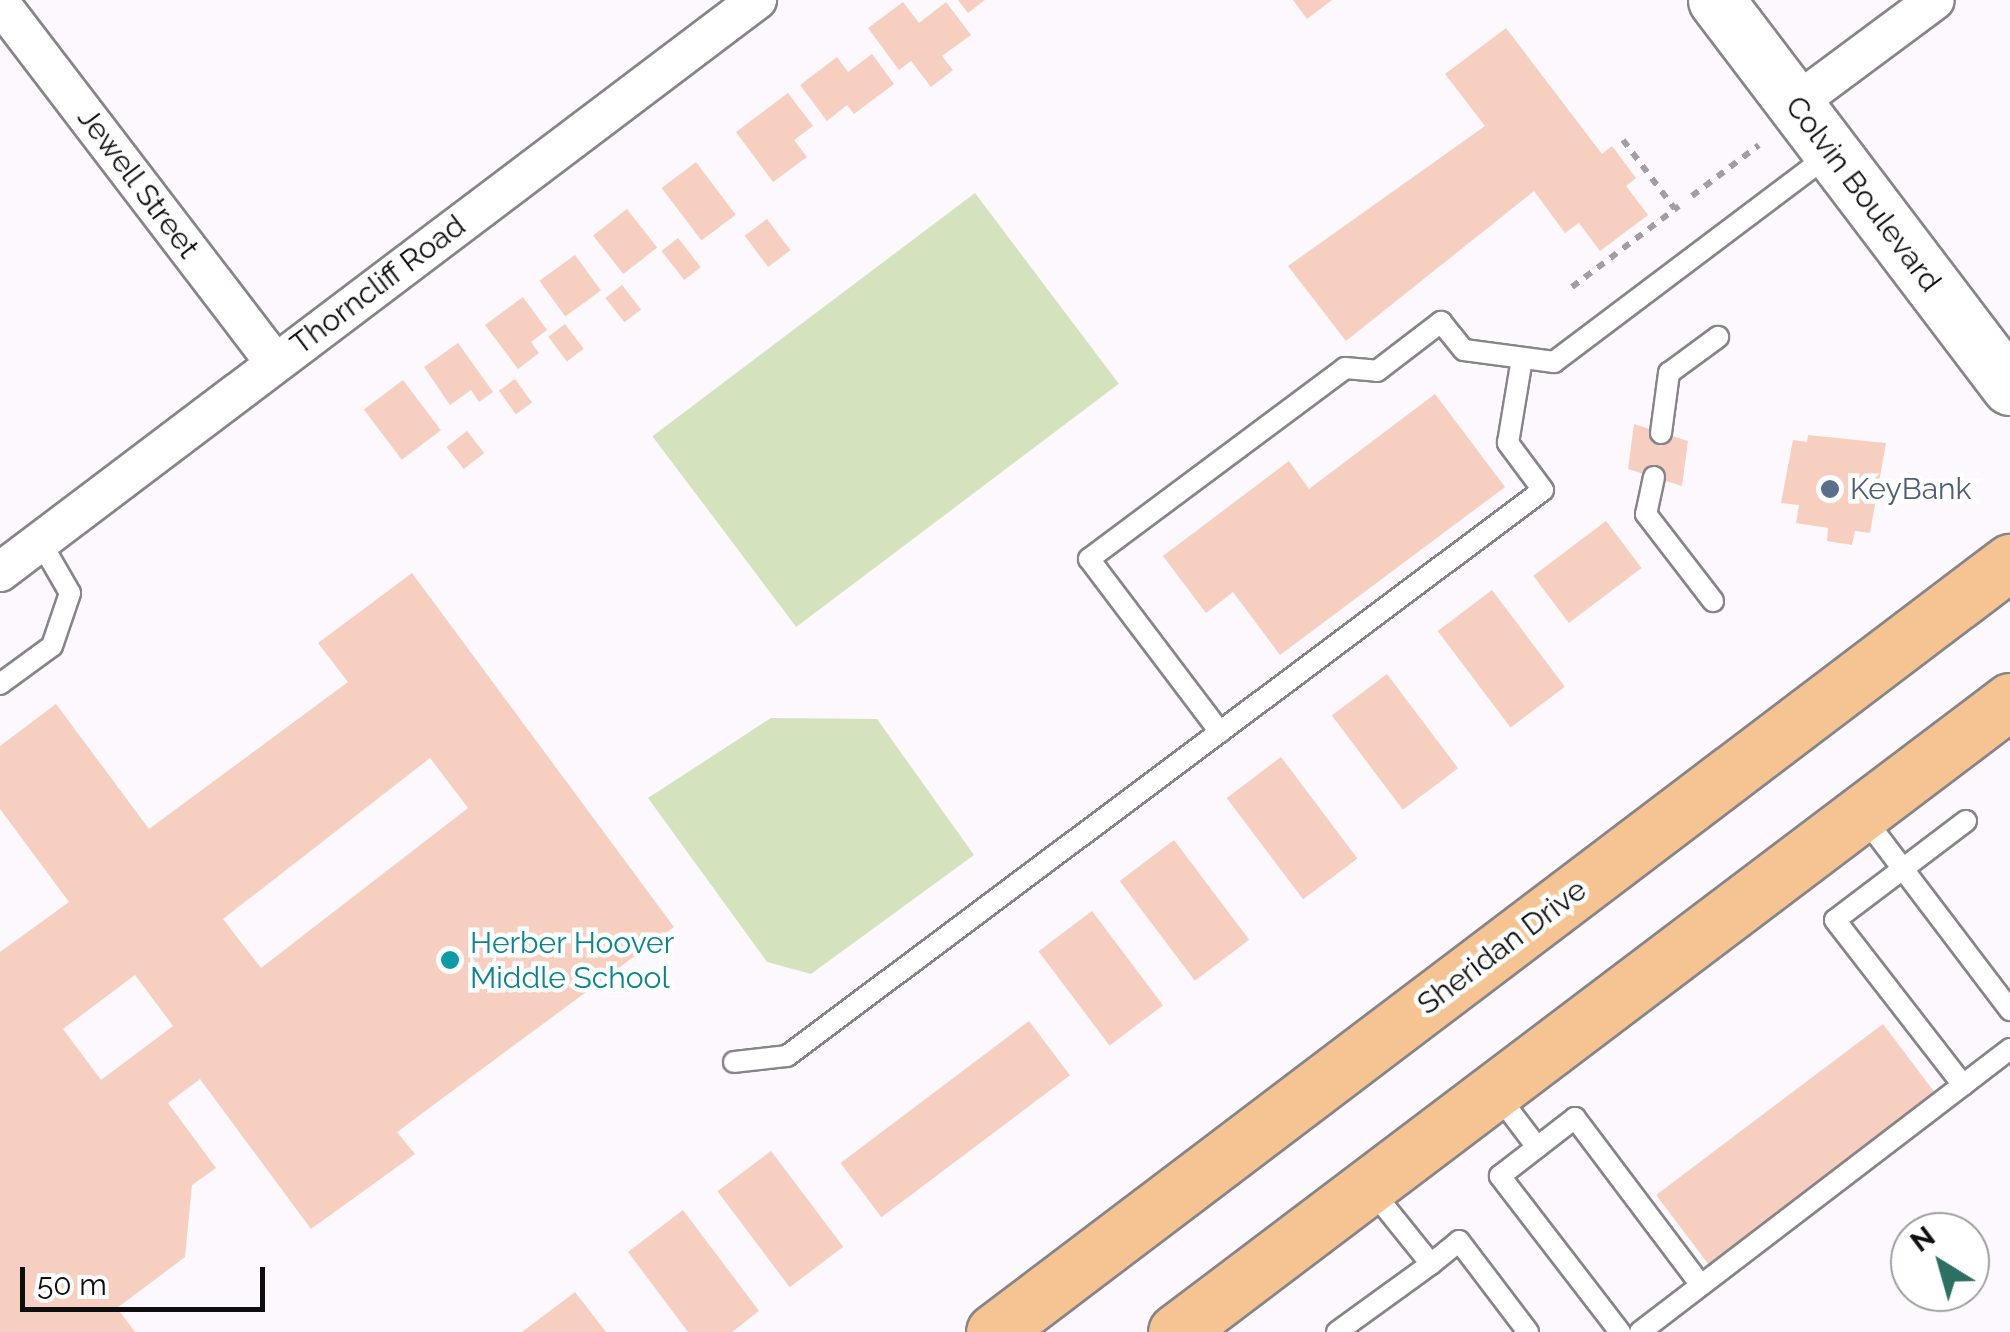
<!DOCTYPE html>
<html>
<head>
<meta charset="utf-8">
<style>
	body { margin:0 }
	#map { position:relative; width:2010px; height:1332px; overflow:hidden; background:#fcf8fe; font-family:Raleway,sans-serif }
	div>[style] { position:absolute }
	.green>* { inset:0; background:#d4e3bd; transform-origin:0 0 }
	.building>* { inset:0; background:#f7cfc0; transform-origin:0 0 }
	.path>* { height:6px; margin-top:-3px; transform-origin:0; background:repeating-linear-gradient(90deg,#a19ea3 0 8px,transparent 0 16px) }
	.roads { filter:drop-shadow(2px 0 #87848a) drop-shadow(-2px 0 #87848a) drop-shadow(0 2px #87848a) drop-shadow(0 -2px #87848a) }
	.lane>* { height:20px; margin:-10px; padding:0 10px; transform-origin:10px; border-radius:10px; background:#fff }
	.street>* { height:38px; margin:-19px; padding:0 19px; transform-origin:19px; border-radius:19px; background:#fff }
	.secondary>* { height:55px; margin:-27.5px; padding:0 27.5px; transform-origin:27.5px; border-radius:27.5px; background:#fff }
	.primary>* { height:55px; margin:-27.5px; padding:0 27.5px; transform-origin:27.5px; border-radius:27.5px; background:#f5c492 }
	.dots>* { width:28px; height:28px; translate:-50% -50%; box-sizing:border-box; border:5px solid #fff; border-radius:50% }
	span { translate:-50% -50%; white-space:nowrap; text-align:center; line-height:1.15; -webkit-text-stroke:9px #fff; paint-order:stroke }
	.street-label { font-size:30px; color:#0e0d0f }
	.service-label { font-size:30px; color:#4e5e75 }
	.left { translate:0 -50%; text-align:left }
	.culture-label { font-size:30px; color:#0d838f }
	.north { position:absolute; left:1890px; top:1212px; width:100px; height:100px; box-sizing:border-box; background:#fff; border:2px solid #9f9e9f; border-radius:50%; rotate:323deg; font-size:28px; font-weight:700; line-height:40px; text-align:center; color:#0e0d0f }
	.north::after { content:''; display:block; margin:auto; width:35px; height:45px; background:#2c7063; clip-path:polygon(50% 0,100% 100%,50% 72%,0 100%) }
	.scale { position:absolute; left:20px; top:1267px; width:245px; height:45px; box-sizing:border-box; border:5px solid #0e0d0f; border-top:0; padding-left:12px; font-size:30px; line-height:35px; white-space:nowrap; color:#0e0d0f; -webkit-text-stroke:8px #fff; paint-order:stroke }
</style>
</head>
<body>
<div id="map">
	<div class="green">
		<i style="left:975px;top:193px;width:239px;height:404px;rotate:53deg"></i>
		<i style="clip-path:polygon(771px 718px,877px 719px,974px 855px,811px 974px,767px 962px,648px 798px)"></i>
	</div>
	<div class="building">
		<i style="clip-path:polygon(958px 0,985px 0,968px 13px)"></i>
		<i style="clip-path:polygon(1293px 0,1332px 0,1307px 19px)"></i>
		<i style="clip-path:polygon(903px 2px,919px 23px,946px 2px,971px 35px,942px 56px,953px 70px,931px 87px,911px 61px,899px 70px,868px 28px)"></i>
		<i style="clip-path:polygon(1506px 28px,1602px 154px,1612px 146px,1636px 178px,1626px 186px,1648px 215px,1600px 251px,1579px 223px,1565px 233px,1534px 191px,1346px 341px,1288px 266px,1485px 126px,1445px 74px)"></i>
		<i style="clip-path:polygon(872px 54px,894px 84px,854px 114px,847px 105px,827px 121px,800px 85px,837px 57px,848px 72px)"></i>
		<i style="clip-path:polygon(788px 93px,813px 126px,794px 140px,807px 157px,773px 182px,736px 132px)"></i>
		<i style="left:696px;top:162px;width:66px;height:43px;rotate:53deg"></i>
		<i style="left:627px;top:209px;width:49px;height:43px;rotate:52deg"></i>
		<i style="left:767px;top:219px;width:39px;height:28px;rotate:53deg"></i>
		<i style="left:678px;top:238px;width:37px;height:21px;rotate:52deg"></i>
		<i style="left:575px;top:255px;width:44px;height:44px;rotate:54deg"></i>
		<i style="left:622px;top:285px;width:31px;height:21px;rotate:52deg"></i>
		<i style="clip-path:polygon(523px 297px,547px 330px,531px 342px,539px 353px,518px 369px,485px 325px)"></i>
		<i style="left:565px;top:324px;width:31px;height:21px;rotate:53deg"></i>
		<i style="clip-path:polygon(458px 343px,493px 392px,479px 402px,471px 390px,450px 405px,424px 367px)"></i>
		<i style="left:515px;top:379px;width:29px;height:20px;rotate:54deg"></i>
		<i style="left:403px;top:380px;width:63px;height:49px;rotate:53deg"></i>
		<i style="clip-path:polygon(1435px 394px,1505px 487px,1280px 655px,1233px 592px,1206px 613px,1163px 556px,1289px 461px,1309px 489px)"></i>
		<i style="clip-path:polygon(1634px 424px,1688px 441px,1682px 486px,1628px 469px)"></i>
		<i style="left:467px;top:431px;width:28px;height:26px;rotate:52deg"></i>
		<i style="clip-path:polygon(1808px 435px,1886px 443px,1870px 533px,1855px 531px,1852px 545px,1827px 541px,1828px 528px,1796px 523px,1799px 505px,1781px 503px,1793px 440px,1807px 442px)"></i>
		<i style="left:1606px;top:521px;width:59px;height:91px;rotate:53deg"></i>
		<i style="clip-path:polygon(evenodd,412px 573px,674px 927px,397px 1132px,415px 1154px,311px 1229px,200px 1079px,168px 1103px,216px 1168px,192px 1185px,185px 1257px,117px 1308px,135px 1332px,0 1332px,0 952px,69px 902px,0 809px,0 746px,56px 704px,149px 829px,348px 682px,318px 643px,412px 573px,430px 758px,468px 808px,261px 968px,223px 919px,430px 758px,412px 573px,135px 975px,173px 1026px,101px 1080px,63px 1029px,135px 975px)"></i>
		<i style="left:1492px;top:590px;width:121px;height:68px;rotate:53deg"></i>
		<i style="left:1387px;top:674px;width:118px;height:69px;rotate:53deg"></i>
		<i style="left:1281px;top:757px;width:127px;height:68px;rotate:53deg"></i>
		<i style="left:1174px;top:840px;width:125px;height:68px;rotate:53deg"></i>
		<i style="left:1092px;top:911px;width:118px;height:67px;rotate:53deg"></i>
		<i style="left:1029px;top:1021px;width:68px;height:236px;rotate:53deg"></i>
		<i style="left:1883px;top:1024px;width:94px;height:284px;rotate:53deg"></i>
		<i style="left:771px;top:1151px;width:120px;height:67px;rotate:53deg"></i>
		<i style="clip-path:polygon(683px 1210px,759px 1311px,732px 1332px,688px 1332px,628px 1252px)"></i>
		<i style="clip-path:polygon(575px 1292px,606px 1332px,522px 1332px)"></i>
	</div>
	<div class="path">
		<i style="left:1623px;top:140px;width:86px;rotate:53deg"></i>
		<i style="left:1692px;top:196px;width:84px;rotate:-37.3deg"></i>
		<i style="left:1572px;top:287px;width:134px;rotate:-37.1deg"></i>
	</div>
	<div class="roads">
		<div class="lane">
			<i style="left:1661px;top:433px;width:61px;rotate:-82.4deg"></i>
			<i style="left:1669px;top:373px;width:61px;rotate:-36.3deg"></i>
			<i style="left:1654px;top:477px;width:38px;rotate:102deg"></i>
			<i style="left:1646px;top:514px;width:110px;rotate:52.4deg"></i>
			<i style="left:0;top:684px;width:64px;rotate:-36.2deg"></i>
			<i style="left:52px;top:646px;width:56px;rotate:-71.2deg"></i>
			<i style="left:70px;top:593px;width:60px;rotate:-120deg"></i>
			<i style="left:1220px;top:732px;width:217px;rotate:-127.1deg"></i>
			<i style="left:1089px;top:559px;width:319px;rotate:-36.7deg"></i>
			<i style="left:1345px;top:368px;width:32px;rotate:5deg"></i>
			<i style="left:1377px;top:371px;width:81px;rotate:-37.4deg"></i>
			<i style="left:1441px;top:322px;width:36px;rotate:51deg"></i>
			<i style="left:1464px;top:350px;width:91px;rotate:7.6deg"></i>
			<i style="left:1554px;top:362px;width:346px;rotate:-37deg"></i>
			<i style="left:1862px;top:815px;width:245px;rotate:52.8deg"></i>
			<i style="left:1966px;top:821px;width:164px;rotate:142.9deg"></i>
			<i style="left:1835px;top:920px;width:209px;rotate:52.2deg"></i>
			<i style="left:1963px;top:1085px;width:59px;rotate:-37.5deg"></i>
			<i style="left:734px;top:1062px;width:53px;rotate:-6.5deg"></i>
			<i style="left:787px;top:1056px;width:944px;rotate:-36.82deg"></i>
			<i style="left:1543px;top:490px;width:59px;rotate:-126.7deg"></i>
			<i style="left:1508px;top:443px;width:86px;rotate:-80.6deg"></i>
			<i style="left:1496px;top:1093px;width:68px;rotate:52.8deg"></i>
			<i style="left:1431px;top:1264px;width:36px;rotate:-39deg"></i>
			<i style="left:1459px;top:1241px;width:114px;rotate:52.8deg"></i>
			<i style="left:1337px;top:1332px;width:116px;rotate:-35.9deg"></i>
			<i style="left:1431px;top:1264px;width:97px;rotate:-128.8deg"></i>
			<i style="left:1620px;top:1332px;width:197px;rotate:-127.6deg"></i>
			<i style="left:1500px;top:1176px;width:95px;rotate:-37.7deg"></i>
			<i style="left:1575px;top:1118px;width:209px;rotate:53deg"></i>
			<i style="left:1640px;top:1332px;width:407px;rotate:-37.4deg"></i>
		</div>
		<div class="street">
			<i style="left:0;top:3px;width:453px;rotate:52.6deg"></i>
			<i style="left:1795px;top:104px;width:174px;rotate:-36.6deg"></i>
			<i style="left:0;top:572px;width:949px;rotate:-37.08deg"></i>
		</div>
		<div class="secondary">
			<i style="left:1716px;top:0;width:486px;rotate:52.8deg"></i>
		</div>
		<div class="primary">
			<i style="left:994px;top:1332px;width:1275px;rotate:-37.16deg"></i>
			<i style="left:1176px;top:1332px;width:1046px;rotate:-37.11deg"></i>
		</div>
	</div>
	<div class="dots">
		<i style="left:1830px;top:489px;background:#5c6f8a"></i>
		<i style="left:450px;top:960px;background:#0f9aa8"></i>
	</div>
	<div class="street-label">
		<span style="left:138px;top:183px;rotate:53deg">Jewell Street</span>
		<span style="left:1863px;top:194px;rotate:53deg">Colvin Boulevard</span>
		<span style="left:378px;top:285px;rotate:-37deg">Thorncliff Road</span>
		<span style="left:1502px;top:947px;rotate:-37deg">Sheridan Drive</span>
	</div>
	<div class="service-label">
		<span class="left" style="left:1850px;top:489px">KeyBank</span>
	</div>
	<div class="culture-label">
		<span class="left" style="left:470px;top:960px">Herber Hoover<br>Middle School</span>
	</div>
	<div class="north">N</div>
	<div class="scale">50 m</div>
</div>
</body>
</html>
